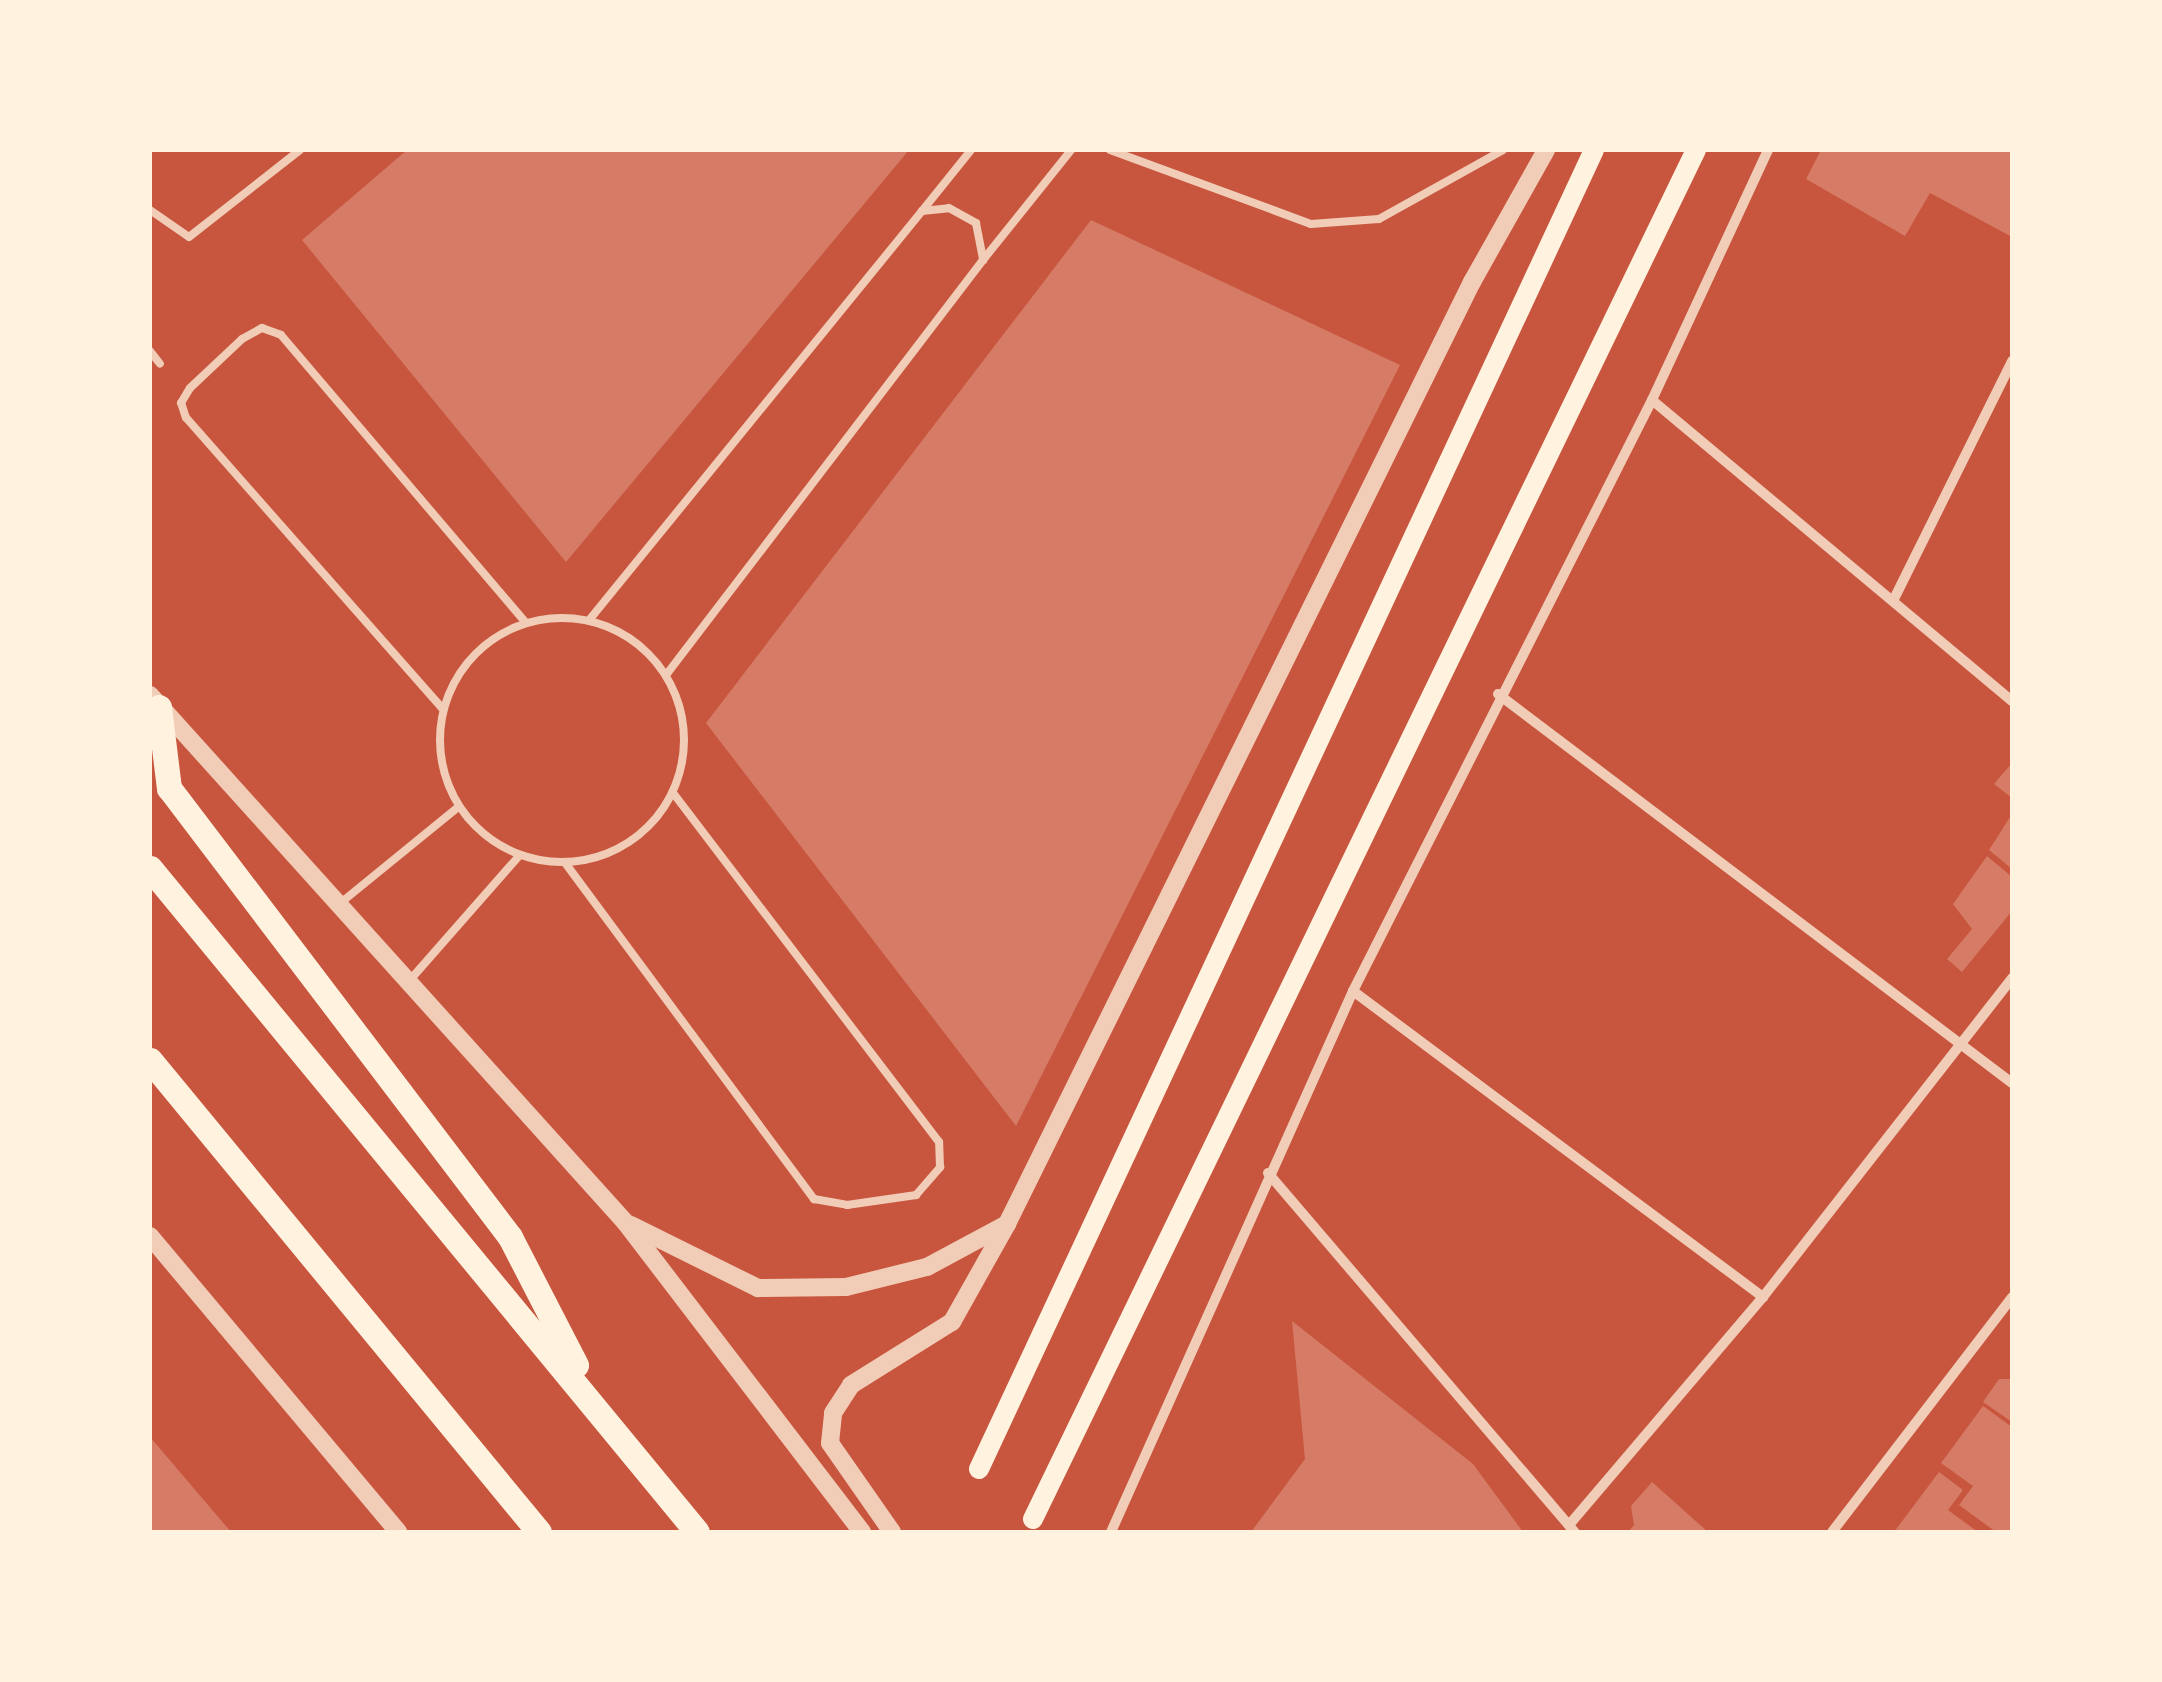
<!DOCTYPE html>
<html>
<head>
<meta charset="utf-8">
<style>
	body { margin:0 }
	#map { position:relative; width:2162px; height:1682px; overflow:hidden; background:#c8553d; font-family:Poppins,sans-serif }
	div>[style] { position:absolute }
	.building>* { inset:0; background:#d67c66 }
	.service>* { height:8px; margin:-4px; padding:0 4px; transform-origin:4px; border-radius:4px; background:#f1ccb7 }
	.service>.ring { margin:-4px; padding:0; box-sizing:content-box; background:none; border:8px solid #f1ccb7; border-radius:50% }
	.minor>* { height:10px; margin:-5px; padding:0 5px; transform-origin:5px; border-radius:5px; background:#f1ccb7 }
	.tertiary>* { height:18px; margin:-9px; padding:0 9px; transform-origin:9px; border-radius:9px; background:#f1ccb7 }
	.secondary>* { height:20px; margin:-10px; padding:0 10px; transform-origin:10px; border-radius:10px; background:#fff3e0 }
	.primary>* { height:25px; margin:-12.5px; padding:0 12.5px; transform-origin:12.5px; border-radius:12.5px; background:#fff3e0 }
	span { translate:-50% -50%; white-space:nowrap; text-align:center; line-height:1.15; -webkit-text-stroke:8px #fff3e0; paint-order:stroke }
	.frame { position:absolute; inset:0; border:152px solid #fff3e0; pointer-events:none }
</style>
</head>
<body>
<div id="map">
	<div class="building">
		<i style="clip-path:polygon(407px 150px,909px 150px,566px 562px,302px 240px)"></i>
		<i style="clip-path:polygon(1821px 150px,2012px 150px,2012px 237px,1930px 193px,1905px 236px,1806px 179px)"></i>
		<i style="clip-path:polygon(1091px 220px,1400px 365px,1016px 1126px,706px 723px)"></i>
		<i style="clip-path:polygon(2012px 763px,2012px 798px,1994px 784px)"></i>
		<i style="clip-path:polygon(2012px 814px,2012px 869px,1989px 850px)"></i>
		<i style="clip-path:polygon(1987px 856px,2012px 877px,2012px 911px,1962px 972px,1947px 959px,1972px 929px,1953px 904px)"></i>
		<i style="clip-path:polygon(1292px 1321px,1473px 1464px,1523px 1532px,1251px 1532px,1305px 1459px)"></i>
		<i style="clip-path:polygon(1999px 1379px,2012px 1379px,2012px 1422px,1983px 1402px)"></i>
		<i style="clip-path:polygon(1983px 1406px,2012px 1427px,2012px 1532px,1996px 1532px,1959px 1505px,1973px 1486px,1941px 1463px)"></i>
		<i style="clip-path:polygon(150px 1437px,231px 1532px,150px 1532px)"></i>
		<i style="clip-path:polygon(1939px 1472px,1963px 1490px,1948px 1510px,1978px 1532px,1894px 1532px)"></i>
		<i style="clip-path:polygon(1652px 1482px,1708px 1532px,1628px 1532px,1634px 1525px,1631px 1506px)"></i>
	</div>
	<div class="service">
		<i style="left:1110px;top:150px;width:214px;rotate:20.2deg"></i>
		<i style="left:1311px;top:224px;width:68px;rotate:-4.2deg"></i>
		<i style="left:1379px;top:219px;width:142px;rotate:-29.1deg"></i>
		<i style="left:150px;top:210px;width:47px;rotate:34.7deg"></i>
		<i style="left:189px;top:237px;width:141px;rotate:-38.1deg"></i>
		<i style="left:922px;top:211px;width:78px;rotate:-51.2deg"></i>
		<i style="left:983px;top:260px;width:141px;rotate:-51.3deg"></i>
		<i style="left:150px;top:351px;width:16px;rotate:52deg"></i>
		<i class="ring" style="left:440px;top:618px;width:236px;height:236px"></i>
		<i style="left:590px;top:619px;width:526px;rotate:-50.86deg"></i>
		<i style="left:922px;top:211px;width:27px;rotate:-6deg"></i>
		<i style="left:949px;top:208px;width:31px;rotate:29deg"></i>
		<i style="left:976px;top:223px;width:38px;rotate:79deg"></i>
		<i style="left:983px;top:260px;width:522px;rotate:127.37deg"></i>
		<i style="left:442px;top:708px;width:387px;rotate:-131.4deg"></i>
		<i style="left:186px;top:418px;width:16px;rotate:-108deg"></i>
		<i style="left:181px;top:403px;width:17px;rotate:-59deg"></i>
		<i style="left:190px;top:388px;width:71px;rotate:-43.3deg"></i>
		<i style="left:242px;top:339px;width:23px;rotate:-29deg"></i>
		<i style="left:262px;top:328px;width:20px;rotate:20deg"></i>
		<i style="left:281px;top:335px;width:377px;rotate:49.6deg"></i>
		<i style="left:566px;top:864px;width:417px;rotate:53.5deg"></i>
		<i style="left:814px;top:1199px;width:34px;rotate:10deg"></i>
		<i style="left:847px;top:1205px;width:70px;rotate:-8.2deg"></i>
		<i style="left:916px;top:1195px;width:37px;rotate:-49deg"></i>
		<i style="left:940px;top:1167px;width:25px;rotate:-92deg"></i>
		<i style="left:939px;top:1142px;width:437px;rotate:-127.3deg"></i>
		<i style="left:338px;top:905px;width:155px;rotate:-39.2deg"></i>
		<i style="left:410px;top:980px;width:165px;rotate:-48.7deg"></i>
	</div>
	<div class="minor">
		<i style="left:1652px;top:400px;width:469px;rotate:39.9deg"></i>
		<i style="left:1894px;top:599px;width:266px;rotate:-63.6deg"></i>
		<i style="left:1498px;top:694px;width:645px;rotate:37.12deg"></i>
		<i style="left:1353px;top:991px;width:512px;rotate:36.74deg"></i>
		<i style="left:1268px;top:1173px;width:472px;rotate:49.5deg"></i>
		<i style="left:1569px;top:1525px;width:299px;rotate:-49.6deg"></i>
		<i style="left:1763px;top:1297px;width:405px;rotate:-52deg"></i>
		<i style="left:1111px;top:1532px;width:593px;rotate:-65.9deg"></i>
		<i style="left:1353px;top:991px;width:662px;rotate:-63.16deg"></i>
		<i style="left:1652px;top:400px;width:276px;rotate:-65.1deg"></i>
		<i style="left:1832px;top:1532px;width:296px;rotate:-52.5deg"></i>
	</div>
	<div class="tertiary">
		<i style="left:150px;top:695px;width:709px;rotate:47.97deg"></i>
		<i style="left:625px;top:1222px;width:390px;rotate:52.6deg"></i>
		<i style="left:631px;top:1225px;width:142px;rotate:26.4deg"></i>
		<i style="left:758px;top:1288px;width:88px;rotate:-0.7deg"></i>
		<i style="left:846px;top:1287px;width:83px;rotate:-13.9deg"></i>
		<i style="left:927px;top:1267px;width:91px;rotate:-28.3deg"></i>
		<i style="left:150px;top:1236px;width:386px;rotate:50deg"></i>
		<i style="left:892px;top:1532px;width:108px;rotate:-124.9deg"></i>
		<i style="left:830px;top:1443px;width:30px;rotate:-84deg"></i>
		<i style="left:833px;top:1413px;width:33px;rotate:-57deg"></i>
		<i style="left:851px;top:1385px;width:119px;rotate:-32deg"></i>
		<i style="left:952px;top:1322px;width:112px;rotate:-60.7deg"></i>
		<i style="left:1007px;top:1224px;width:1051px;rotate:-63.73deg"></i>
		<i style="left:1472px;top:282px;width:151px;rotate:-60.7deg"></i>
	</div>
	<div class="secondary">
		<i style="left:979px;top:1469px;width:1455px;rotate:-65deg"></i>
		<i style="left:1033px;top:1519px;width:1521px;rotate:-64.16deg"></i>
	</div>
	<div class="primary">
		<i style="left:159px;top:707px;width:82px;rotate:83deg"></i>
		<i style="left:169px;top:788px;width:564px;rotate:52.78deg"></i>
		<i style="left:510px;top:1237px;width:144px;rotate:62.7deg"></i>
		<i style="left:150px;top:868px;width:860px;rotate:50.52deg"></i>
		<i style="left:150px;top:1060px;width:612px;rotate:50.51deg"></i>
	</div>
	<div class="frame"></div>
</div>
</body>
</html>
